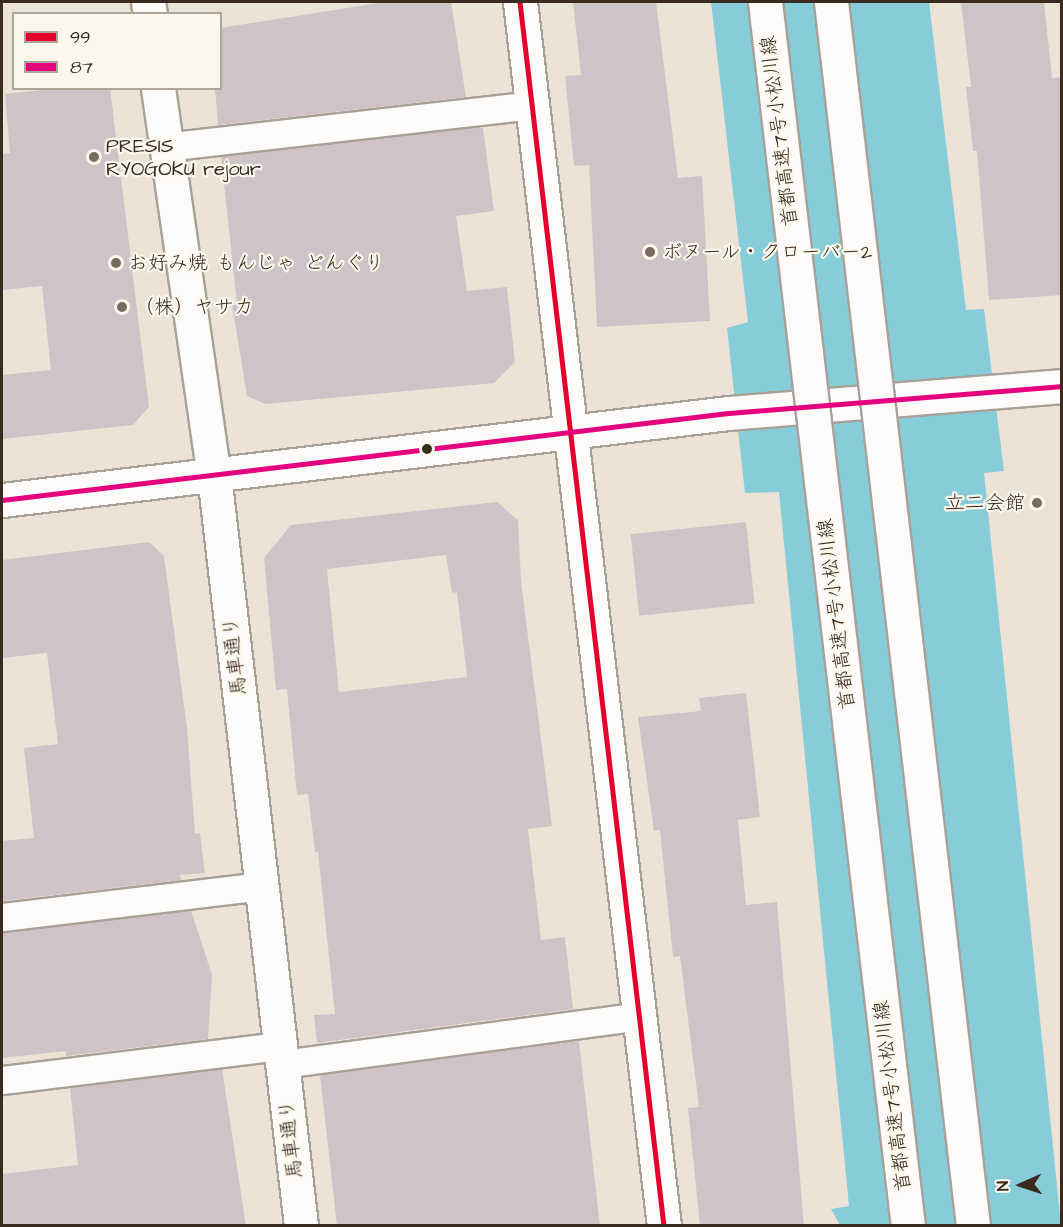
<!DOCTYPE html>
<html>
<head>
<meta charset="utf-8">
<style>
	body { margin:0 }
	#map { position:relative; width:1063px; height:1227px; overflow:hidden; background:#ece3d6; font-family:"Architects Daughter","Klee One",sans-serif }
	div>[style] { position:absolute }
	.water>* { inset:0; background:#87ccd9 }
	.building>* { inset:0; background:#d0c3c8; transform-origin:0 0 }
	.roads { filter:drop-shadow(2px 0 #a8a198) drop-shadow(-2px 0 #a8a198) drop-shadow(0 2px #a8a198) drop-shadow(0 -2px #a8a198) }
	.service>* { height:27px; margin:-13.5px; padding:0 13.5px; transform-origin:13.5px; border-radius:13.5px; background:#fcfbf9 }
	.minor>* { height:33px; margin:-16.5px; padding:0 16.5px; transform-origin:16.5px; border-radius:16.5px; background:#fcfbf9 }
	.bridges { filter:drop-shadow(2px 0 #a8a198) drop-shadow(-2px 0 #a8a198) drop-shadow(0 2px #a8a198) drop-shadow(0 -2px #a8a198) }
	.motorway-bridge>* { height:33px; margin:-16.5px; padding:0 16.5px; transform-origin:16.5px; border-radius:16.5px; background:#fcfbf9 }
	.bus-1>* { height:4.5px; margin:-2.25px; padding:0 2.25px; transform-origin:2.25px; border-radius:2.25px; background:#e4002b }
	.bus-2>* { height:4.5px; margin:-2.25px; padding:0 2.25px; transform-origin:2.25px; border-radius:2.25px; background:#e5007d }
	.dots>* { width:16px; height:16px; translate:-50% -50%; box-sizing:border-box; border:3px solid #fbf7ec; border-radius:50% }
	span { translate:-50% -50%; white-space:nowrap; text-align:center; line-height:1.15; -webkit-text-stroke:4.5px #fbf7ec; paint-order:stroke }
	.street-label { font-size:20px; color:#3b2a1e }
	.poi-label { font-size:20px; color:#3b2a1e }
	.left { translate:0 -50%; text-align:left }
	.right { translate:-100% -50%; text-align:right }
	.frame { position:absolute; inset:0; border:3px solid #3b2a1e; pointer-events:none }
	.legend { position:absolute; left:12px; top:12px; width:210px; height:78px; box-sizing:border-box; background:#fbf7ec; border:2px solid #aea59a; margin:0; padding:8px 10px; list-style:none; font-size:18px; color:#3b2a1e }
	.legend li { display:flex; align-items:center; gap:12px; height:30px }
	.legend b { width:30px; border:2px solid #aea59a }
	.north { position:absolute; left:991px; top:1155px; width:60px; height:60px; -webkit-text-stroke:4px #fbf7ec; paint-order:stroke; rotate:267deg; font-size:16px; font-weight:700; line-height:24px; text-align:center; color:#3b2a1e }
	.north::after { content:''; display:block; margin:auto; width:21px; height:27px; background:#3b2a1e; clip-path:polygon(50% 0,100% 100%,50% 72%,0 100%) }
</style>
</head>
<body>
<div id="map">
	<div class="water">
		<i style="clip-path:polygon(711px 2px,929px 2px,966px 310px,984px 309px,1004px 471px,984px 473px,1061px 1225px,840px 1225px,831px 1209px,849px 1206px,779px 492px,745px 493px,727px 328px,748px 322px)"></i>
	</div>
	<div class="building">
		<i style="clip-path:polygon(385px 2px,451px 2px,466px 97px,218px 125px,215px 88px,220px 88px,220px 28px)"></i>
		<i style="clip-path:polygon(573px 2px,656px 2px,678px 178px,702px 176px,710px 321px,597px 327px,589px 165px,574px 166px,565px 76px,581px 75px)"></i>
		<i style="clip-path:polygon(961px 2px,1044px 2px,1052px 78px,1062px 77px,1062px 295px,989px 300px,977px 151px,973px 151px,966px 87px,971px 87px)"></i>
		<i style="clip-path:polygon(60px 88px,110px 88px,149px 407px,133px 425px,2px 439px,2px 375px,51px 370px,42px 286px,2px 290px,2px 154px,10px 153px,5px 94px)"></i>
		<i style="clip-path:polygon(472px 128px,483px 128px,494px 211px,456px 216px,467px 291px,507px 287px,515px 362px,494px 383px,265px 404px,247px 396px,232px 305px,237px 304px,221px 156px)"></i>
		<i style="clip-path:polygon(evenodd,497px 502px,518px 520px,521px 581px,552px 826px,528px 829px,541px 940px,565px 937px,573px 1009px,317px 1043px,314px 1015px,335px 1014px,318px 852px,315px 852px,308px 794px,297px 795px,287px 689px,276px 690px,264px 558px,291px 525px,497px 502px,446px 555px,452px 593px,457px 592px,467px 677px,339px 692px,327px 569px,446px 555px)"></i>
		<i style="left:746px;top:522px;width:82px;height:116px;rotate:84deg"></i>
		<i style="clip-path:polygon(149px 542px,164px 556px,187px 728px,195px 834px,200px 833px,205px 873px,180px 875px,181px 880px,2px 901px,2px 841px,34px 838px,24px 748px,58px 744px,47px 653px,2px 658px,2px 560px)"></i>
		<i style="clip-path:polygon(746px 693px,760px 817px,738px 820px,746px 905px,777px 902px,804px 1226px,700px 1226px,688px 1108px,699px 1107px,680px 956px,673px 957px,660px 830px,654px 831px,638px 717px,701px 711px,699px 698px)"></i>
		<i style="clip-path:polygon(191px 910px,212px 975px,208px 1039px,66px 1056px,66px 1051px,2px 1058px,2px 932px)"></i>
		<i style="clip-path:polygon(579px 1041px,600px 1226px,337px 1226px,320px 1075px)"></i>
		<i style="clip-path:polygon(222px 1069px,246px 1226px,2px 1226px,2px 1174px,78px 1165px,70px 1088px)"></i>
	</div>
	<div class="roads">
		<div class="service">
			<i style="left:165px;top:147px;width:369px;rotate:-6.5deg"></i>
			<i style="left:2px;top:917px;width:261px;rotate:-6.8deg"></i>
			<i style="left:282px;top:1064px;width:361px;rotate:-7.6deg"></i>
			<i style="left:2px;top:1080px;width:280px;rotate:-7deg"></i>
		</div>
		<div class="minor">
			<i style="left:148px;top:2px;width:12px;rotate:81deg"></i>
			<i style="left:520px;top:2px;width:1232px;rotate:83.29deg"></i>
			<i style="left:158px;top:88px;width:391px;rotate:81.8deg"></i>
			<i style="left:214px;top:475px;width:756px;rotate:83.39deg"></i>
			<i style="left:2px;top:500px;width:731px;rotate:-6.83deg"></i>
			<i style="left:728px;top:413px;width:335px;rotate:-4.6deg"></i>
		</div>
	</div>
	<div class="bridges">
		<div class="motorway-bridge">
			<i style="left:765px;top:2px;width:1232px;rotate:83.34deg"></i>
			<i style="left:831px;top:2px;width:1232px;rotate:83.38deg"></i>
		</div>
	</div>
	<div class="bus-1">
		<i style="left:520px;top:2px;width:1232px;rotate:83.29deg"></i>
	</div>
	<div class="bus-2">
		<i style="left:2px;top:500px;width:731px;rotate:-6.83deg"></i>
		<i style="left:728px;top:413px;width:335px;rotate:-4.6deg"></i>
	</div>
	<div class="dots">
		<i style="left:94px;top:157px;background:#796b5e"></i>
		<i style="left:650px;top:252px;background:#796b5e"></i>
		<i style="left:116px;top:263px;background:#796b5e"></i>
		<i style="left:122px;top:307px;background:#796b5e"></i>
		<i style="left:427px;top:449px;background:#3b2a1e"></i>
		<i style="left:1037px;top:503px;background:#796b5e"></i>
	</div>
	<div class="street-label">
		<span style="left:780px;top:131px;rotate:-97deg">首都高速7号小松川線</span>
		<span style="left:837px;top:614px;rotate:-97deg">首都高速7号小松川線</span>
		<span style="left:235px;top:656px;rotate:-97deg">馬車通り</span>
		<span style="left:893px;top:1096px;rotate:-97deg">首都高速7号小松川線</span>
		<span style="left:291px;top:1139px;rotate:-97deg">馬車通り</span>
	</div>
	<div class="poi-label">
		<span class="left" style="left:106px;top:158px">PRESIS<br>RYOGOKU rejour</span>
		<span class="left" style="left:662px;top:252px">ボヌール・クローバー2</span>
		<span class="left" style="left:128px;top:263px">お好み焼 もんじゃ どんぐり</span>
		<span class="left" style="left:134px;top:307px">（株）ヤサカ</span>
		<span class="right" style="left:1025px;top:503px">立二会館</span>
	</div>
	<div class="frame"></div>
	<ul class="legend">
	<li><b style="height:8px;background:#e4002b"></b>99</li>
	<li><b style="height:8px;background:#e5007d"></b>87</li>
	</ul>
	<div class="north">N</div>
</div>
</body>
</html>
